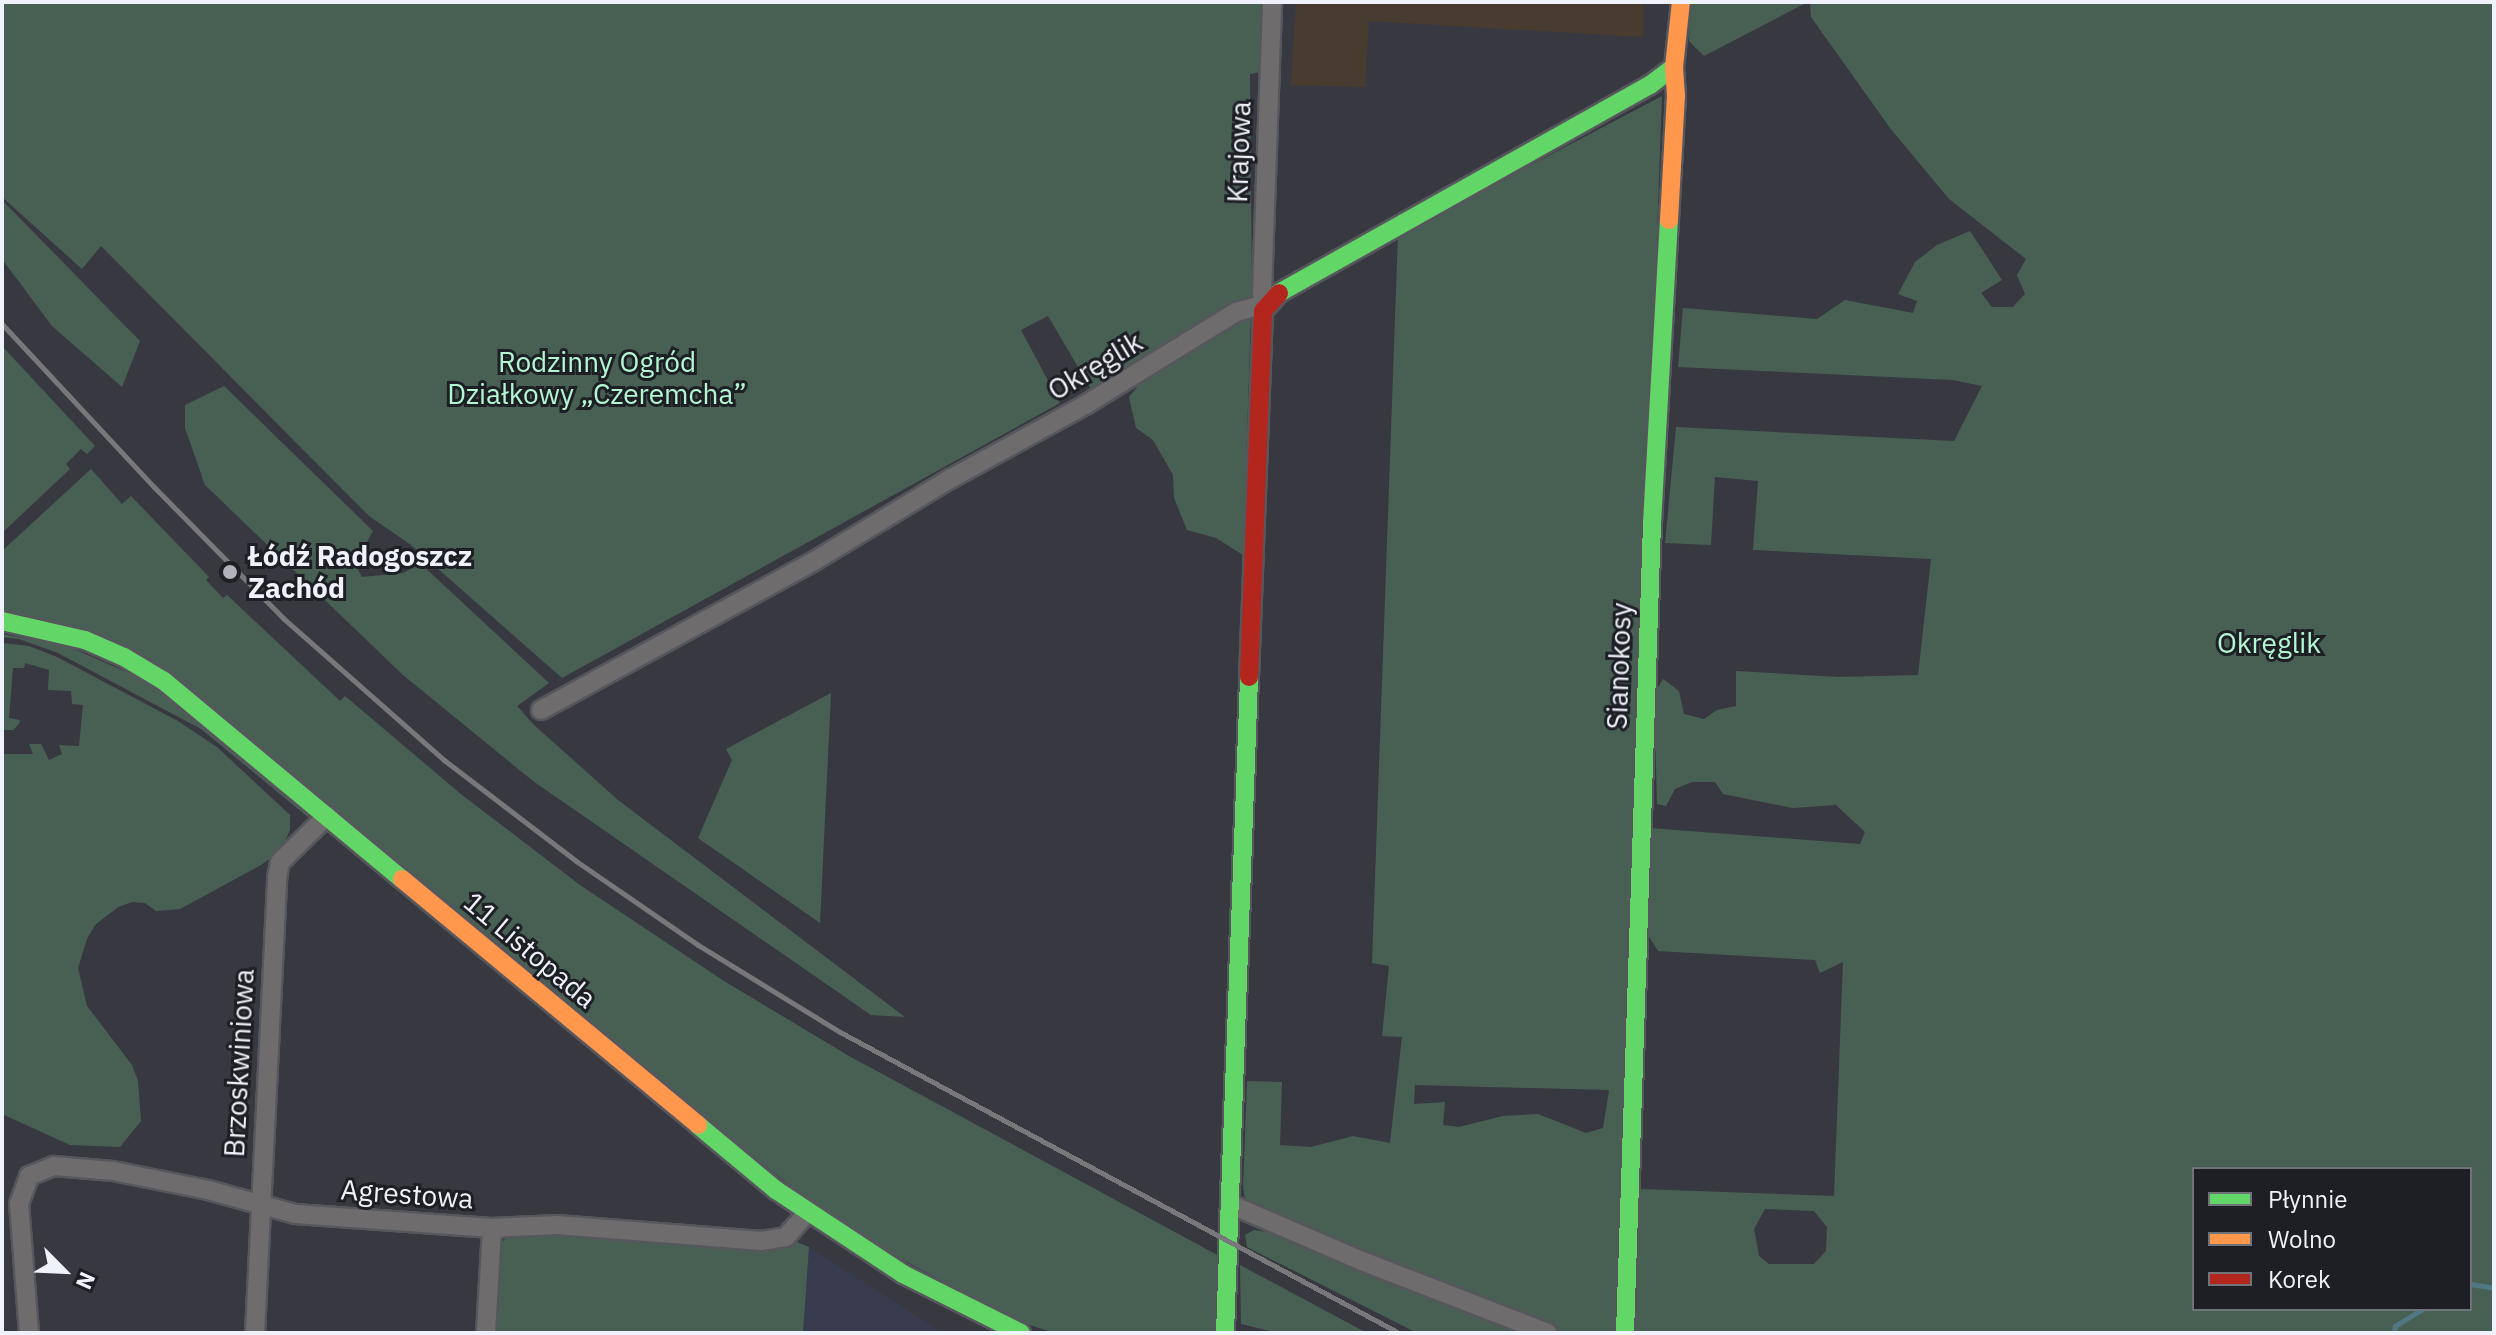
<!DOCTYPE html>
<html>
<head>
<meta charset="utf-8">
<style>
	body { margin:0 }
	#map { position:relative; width:2496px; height:1335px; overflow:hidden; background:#383940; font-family:"IBM Plex Sans",sans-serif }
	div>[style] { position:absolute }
	.built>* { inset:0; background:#383b4d }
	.industrial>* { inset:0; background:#483c30 }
	.green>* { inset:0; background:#486054 }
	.stream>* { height:5px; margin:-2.5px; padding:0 2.5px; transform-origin:2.5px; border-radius:2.5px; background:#507985 }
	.roads { filter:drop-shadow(2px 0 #56575d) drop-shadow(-2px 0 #56575d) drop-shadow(0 2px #56575d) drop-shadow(0 -2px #56575d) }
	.street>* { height:18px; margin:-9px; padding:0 9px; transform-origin:9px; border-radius:9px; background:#6e6c6c }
	.fast>* { height:18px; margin:-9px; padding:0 9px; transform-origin:9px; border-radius:9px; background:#63d668 }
	.slow>* { height:18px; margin:-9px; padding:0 9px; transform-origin:9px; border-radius:9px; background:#ff974d }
	.jam>* { height:18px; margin:-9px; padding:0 9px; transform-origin:9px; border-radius:9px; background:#b3261e }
	.rail>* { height:5px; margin:-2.5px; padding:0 2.5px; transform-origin:2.5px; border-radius:2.5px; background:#78777a }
	.dots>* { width:22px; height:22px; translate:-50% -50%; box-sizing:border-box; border:4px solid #1d1f25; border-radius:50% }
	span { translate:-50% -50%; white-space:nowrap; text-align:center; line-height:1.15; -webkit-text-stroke:6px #1d1f25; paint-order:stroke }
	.street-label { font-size:28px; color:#f0f2fb }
	.park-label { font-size:28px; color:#b3f6d2 }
	.poi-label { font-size:28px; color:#f0f2fb; font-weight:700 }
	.left { translate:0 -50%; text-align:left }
	.frame { position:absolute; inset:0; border:4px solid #f0f2fb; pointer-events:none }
	.legend { position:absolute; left:2192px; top:1167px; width:280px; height:144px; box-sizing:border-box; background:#1d1f25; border:2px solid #71737b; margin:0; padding:10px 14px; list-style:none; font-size:24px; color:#f0f2fb }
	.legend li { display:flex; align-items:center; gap:16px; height:40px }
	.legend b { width:40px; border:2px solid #71737b }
	.north { position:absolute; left:24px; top:1231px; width:80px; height:80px; -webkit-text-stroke:6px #1d1f25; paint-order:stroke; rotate:114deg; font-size:22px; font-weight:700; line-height:32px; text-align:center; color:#f0f2fb }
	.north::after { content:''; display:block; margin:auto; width:28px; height:36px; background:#f0f2fb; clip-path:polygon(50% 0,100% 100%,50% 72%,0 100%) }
</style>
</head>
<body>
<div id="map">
	<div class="built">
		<i style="clip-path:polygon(809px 1247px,943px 1333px,803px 1333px)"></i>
	</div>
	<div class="industrial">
		<i style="clip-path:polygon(1296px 2px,1643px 2px,1643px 37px,1369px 21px,1365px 87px,1291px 85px)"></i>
	</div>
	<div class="green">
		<i style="clip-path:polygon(2px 2px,1266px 2px,1261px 72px,1250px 74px,1252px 297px,1091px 389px,1048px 316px,1021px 330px,1060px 403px,562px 678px,411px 545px,369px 516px,101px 246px,82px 269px,2px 197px)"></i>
		<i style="clip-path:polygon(1690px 2px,1808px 2px,1704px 56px,1689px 41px)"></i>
		<i style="clip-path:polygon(evenodd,1810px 2px,2494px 2px,2494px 1333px,1632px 1333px,1640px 1189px,1834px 1196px,1843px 962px,1820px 973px,1815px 960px,1658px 951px,1648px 935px,1650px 828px,1860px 844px,1865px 832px,1836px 805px,1793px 808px,1723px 794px,1715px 782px,1692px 782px,1675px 789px,1666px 806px,1657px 804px,1654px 694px,1663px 679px,1679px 691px,1684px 714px,1704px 719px,1717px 710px,1736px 706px,1736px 671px,1839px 677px,1918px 675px,1931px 559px,1753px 550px,1758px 481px,1715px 477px,1711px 545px,1665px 543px,1676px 427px,1954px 441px,1982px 386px,1953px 380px,1678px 367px,1683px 308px,1817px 319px,1845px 300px,1913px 313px,1917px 301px,1898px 294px,1915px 262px,1937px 245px,1970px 231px,2002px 280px,1981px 293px,1992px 307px,2013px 307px,2025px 294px,2017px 275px,2026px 259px,1949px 199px,1890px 128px,1811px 17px,1810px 2px,2194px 1169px,2470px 1169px,2470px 1309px,2194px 1309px,2194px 1169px,1810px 2px,1765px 1209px,1814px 1211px,1827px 1227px,1826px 1251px,1814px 1264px,1769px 1264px,1759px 1256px,1754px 1229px,1765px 1209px)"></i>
		<i style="clip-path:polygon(evenodd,1662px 96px,1617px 1333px,1417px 1333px,1247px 1247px,1245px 1235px,1254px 1230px,1278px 1234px,1342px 1258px,1295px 1226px,1245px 1200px,1243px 1187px,1247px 1081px,1282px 1082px,1280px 1145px,1311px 1147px,1353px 1136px,1390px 1143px,1402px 1037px,1382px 1036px,1389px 966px,1372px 963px,1398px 235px,1662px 96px,1415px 1085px,1608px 1090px,1609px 1091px,1603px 1128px,1586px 1133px,1538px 1114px,1503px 1116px,1459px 1127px,1443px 1125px,1445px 1102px,1414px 1104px,1415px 1085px)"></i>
		<i style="clip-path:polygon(2px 200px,140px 341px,122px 387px,52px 326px,2px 259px)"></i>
		<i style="clip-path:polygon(1243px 314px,1251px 316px,1243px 555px,1216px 538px,1187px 530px,1174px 498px,1173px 475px,1153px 440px,1136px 428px,1129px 397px,1142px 381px)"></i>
		<i style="clip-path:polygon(2px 346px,95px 446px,87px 454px,81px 449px,66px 464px,70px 469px,2px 533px)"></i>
		<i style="clip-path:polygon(224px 386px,373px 531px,355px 564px,362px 577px,403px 573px,421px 564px,549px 683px,517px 706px,534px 725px,618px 800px,905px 1017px,871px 1015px,533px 781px,403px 675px,205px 485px,185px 428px,185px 405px)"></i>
		<i style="clip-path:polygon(91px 469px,122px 504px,131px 496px,209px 577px,206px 580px,223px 598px,227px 595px,340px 701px,345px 696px,462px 795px,580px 885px,724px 981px,849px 1056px,1221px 1257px,1218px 1333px,1055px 1333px,1017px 1321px,844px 1228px,86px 629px,2px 610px,2px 551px)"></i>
		<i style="clip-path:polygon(2px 634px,65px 645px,149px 682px,309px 814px,309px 818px,201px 729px,58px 653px,19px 639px,2px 637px)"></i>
		<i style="clip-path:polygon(2px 643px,29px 646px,57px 657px,178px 721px,217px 747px,290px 815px,290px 830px,281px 850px,261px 865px,180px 909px,156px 911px,145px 903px,132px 902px,118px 907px,95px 925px,87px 939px,78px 968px,87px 1006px,132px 1065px,138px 1081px,141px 1121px,120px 1147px,70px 1145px,2px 1114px,2px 754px,33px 754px,29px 744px,41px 744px,49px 760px,62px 754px,59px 745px,79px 746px,83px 705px,72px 704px,71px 691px,48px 690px,49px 670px,25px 663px,24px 668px,13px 668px,9px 718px,20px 720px,19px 724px,13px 730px,2px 730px)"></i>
		<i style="clip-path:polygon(831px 693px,820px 923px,698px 838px,732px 760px,726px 749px)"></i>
		<i style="clip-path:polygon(511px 1232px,774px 1249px,792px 1240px,809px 1247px,803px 1333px,496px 1333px,498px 1247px)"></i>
		<i style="clip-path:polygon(1240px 1265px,1367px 1333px,1278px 1333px,1241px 1324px)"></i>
	</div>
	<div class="stream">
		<i style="left:2470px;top:1284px;width:24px;rotate:9deg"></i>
		<i style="left:2394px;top:1333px;width:7px;rotate:-82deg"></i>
		<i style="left:2395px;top:1326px;width:32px;rotate:-32deg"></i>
	</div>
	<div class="roads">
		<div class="street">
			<i style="left:541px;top:710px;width:313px;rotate:-28.6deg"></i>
			<i style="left:816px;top:560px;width:157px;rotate:-31.2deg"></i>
			<i style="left:950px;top:479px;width:154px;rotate:-28.7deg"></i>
			<i style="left:1085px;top:405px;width:177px;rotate:-31.6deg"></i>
			<i style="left:1236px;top:312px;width:30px;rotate:-15deg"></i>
			<i style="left:1265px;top:304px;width:11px;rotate:-105deg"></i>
			<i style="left:1262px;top:293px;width:291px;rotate:-88deg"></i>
			<i style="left:1230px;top:1204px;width:144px;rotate:23.4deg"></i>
			<i style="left:1362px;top:1261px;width:199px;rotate:21.2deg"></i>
			<i style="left:29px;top:1333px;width:129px;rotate:-94.4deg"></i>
			<i style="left:19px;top:1204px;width:30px;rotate:-70deg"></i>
			<i style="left:29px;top:1176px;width:27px;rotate:-22deg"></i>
			<i style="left:54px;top:1166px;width:59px;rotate:4.8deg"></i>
			<i style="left:113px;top:1171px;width:97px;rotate:11.3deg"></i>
			<i style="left:208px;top:1190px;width:90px;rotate:15.4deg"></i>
			<i style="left:295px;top:1214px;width:197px;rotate:4.1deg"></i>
			<i style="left:492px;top:1228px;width:65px;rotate:-2.6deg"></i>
			<i style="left:557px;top:1225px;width:205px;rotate:4.5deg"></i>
			<i style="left:761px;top:1241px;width:25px;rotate:-9deg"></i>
			<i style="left:786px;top:1237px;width:32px;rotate:-49deg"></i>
			<i style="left:255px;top:1333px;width:456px;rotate:-87.2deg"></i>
			<i style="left:277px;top:878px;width:16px;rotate:-79deg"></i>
			<i style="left:280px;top:862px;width:66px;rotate:-44.4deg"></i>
			<i style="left:486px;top:1333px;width:105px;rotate:-86.7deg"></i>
		</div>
		<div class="fast">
			<i style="left:1279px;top:293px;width:425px;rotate:-29.3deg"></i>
			<i style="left:1650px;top:85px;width:30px;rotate:-37deg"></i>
			<i style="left:2px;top:621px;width:85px;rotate:12.9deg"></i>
			<i style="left:85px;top:640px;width:43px;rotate:23.6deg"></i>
			<i style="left:124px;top:657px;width:47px;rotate:31deg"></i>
			<i style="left:164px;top:681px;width:310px;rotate:39.8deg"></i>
			<i style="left:698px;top:1125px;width:102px;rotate:39.8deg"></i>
			<i style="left:776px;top:1190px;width:152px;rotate:33.5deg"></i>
			<i style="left:903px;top:1274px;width:132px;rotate:26.6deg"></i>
			<i style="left:1225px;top:1333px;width:656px;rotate:-87.9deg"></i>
			<i style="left:1625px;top:1333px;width:810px;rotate:-88.09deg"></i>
			<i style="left:1652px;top:523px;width:303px;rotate:-86.8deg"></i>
		</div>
		<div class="slow">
			<i style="left:1669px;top:220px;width:124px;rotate:-86.8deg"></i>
			<i style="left:1676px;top:96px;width:29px;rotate:-94deg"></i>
			<i style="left:1674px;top:67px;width:65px;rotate:-83.9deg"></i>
			<i style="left:402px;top:879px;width:385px;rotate:39.7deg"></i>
		</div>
		<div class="jam">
			<i style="left:1249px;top:677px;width:366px;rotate:-87.8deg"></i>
			<i style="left:1263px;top:311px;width:24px;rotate:-48deg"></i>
		</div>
	</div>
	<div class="rail">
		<i style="left:2px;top:324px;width:223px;rotate:47deg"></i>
		<i style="left:154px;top:487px;width:184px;rotate:45.4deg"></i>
		<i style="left:283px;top:618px;width:215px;rotate:41.4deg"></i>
		<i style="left:444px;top:760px;width:166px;rotate:37.4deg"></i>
		<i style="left:576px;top:861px;width:148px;rotate:34.5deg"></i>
		<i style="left:698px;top:945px;width:167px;rotate:31.5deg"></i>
		<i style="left:840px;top:1032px;width:635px;rotate:28.3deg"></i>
	</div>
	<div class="dots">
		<i style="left:230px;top:572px;background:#b0b1ba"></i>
	</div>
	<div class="street-label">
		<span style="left:1239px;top:152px;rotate:-88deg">Krajowa</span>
		<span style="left:1095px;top:366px;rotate:-31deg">Okręglik</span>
		<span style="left:1619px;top:666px;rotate:-88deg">Sianokosy</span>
		<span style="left:530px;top:950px;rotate:40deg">11 Listopada</span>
		<span style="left:239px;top:1063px;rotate:-87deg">Brzoskwiniowa</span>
		<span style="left:407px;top:1194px;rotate:4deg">Agrestowa</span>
	</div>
	<div class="park-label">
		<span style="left:597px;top:378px">Rodzinny Ogród<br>Działkowy „Czeremcha”</span>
		<span style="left:2269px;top:643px">Okręglik</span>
	</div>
	<div class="poi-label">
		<span class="left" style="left:248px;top:572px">Łódź Radogoszcz<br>Zachód</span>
	</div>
	<div class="frame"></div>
	<ul class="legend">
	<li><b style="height:10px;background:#63d668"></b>Płynnie</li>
	<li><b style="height:10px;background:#ff974d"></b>Wolno</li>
	<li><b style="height:10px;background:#b3261e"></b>Korek</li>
	</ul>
	<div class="north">N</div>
</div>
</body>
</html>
